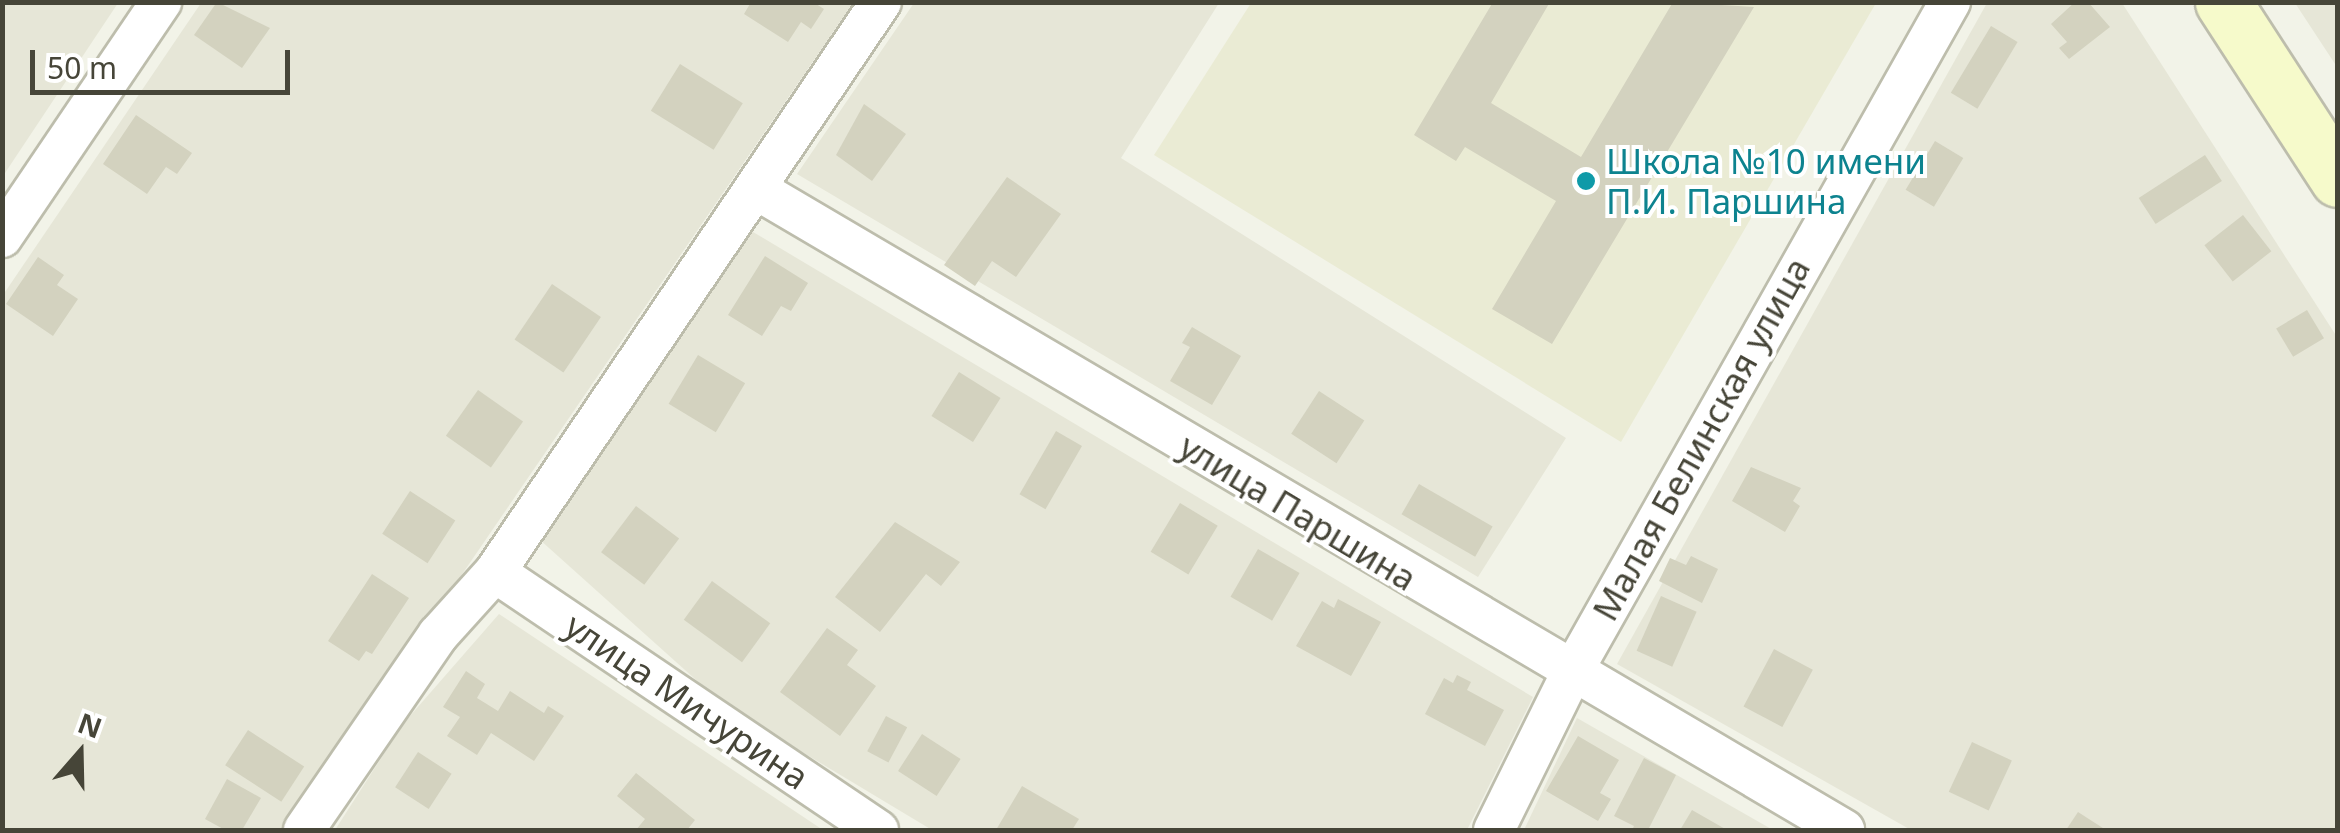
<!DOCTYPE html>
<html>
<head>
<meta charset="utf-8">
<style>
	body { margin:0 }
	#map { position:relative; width:2340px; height:833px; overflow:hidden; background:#f2f3e8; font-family:"Noto Sans",sans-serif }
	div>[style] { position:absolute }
	.residential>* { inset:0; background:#e6e6d7 }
	.education>* { inset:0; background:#eaebd4 }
	.building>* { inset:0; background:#d3d2bf; transform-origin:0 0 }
	.roads { filter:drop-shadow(2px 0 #bdbdac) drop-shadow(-2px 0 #bdbdac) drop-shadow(0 2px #bdbdac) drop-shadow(0 -2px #bdbdac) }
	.minor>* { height:40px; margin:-20px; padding:0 20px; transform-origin:20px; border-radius:20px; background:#fff }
	.secondary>* { height:55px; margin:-27.5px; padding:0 27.5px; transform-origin:27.5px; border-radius:27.5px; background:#f6facb }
	.dots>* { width:28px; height:28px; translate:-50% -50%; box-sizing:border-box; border:5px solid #fff; border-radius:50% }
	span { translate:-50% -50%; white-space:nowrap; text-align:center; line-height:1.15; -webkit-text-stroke:8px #fff; paint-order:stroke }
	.culture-label { font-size:35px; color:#0d838f }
	.left { translate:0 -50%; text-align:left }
	.street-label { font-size:35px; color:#464538 }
	.frame { position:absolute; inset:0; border:5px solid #464538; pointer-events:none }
	.north { position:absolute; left:30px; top:703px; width:100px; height:100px; -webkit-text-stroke:8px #fff; paint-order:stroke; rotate:20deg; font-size:28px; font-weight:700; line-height:40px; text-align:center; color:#464538 }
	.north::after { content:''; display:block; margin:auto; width:35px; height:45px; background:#464538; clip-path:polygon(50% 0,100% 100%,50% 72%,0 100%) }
	.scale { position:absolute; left:30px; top:50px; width:260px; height:45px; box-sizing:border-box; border:5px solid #464538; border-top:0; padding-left:12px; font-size:30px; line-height:35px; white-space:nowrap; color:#464538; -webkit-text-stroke:8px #fff; paint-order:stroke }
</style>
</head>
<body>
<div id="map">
	<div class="residential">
		<i style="clip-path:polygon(3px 2px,118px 3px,3px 176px,2px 3px)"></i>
		<i style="clip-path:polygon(201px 3px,853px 3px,287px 830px,3px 830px,3px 295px)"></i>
		<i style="clip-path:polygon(914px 3px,1219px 3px,1121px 158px,1566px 438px,1478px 577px,797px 174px)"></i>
		<i style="clip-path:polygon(1987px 3px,2122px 3px,2337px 337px,2337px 830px,1911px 830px,1617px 664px)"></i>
		<i style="clip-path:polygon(2295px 3px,2337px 3px,2337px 67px)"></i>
		<i style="clip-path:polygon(748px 229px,1533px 697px,1467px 830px,932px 830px,724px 705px,539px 539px)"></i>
		<i style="clip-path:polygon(499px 614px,823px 830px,335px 830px,403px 724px)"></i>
		<i style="clip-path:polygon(1577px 718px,1773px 830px,1524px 830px)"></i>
	</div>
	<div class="education">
		<i style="clip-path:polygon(1251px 3px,1876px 3px,1621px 442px,1154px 155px)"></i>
	</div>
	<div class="building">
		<i style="clip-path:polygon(217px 2px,270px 28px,242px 68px,194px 35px)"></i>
		<i style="clip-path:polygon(751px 2px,813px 2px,824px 9px,811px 29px,801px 22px,788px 42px,744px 14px)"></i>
		<i style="clip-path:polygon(1493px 2px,1550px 2px,1491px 103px,1581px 157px,1673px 2px,1754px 7px,1552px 344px,1492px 309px,1556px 201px,1465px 147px,1456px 161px,1414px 135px)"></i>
		<i style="clip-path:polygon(2075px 2px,2088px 2px,2110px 27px,2069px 59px,2059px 48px,2067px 42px,2051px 24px)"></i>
		<i style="left:1991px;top:26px;width:31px;height:78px;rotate:31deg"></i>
		<i style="left:680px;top:64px;width:74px;height:55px;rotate:32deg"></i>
		<i style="clip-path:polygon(864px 104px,906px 134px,872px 181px,836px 155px)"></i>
		<i style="clip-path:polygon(136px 115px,192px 153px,177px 174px,166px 167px,147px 194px,103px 164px)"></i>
		<i style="left:1935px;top:141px;width:33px;height:57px;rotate:31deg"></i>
		<i style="left:2205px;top:155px;width:31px;height:79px;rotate:57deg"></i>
		<i style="clip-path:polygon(1007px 177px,1061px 214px,1016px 277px,992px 261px,975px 286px,944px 265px)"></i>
		<i style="left:2243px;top:215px;width:46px;height:49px;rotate:52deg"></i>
		<i style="clip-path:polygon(765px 256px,808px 283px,791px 311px,781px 306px,762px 336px,728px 315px)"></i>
		<i style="clip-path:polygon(38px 257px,64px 275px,57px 285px,78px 299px,53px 336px,6px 304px)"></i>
		<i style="left:552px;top:284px;width:59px;height:67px;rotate:34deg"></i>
		<i style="left:2307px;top:310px;width:33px;height:36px;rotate:59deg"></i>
		<i style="clip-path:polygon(1192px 327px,1241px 356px,1212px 405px,1170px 381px,1190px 347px,1182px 343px)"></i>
		<i style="left:698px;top:355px;width:55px;height:57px;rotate:31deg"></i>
		<i style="left:959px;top:372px;width:49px;height:52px;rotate:32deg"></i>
		<i style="left:478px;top:390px;width:55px;height:56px;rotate:35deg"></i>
		<i style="left:1319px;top:391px;width:54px;height:51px;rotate:33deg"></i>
		<i style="left:1056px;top:431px;width:30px;height:73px;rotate:30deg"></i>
		<i style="clip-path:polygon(1751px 467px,1801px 488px,1793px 501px,1800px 506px,1785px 532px,1732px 501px)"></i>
		<i style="left:1419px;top:484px;width:85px;height:35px;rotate:30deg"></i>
		<i style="left:410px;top:491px;width:54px;height:51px;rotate:33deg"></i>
		<i style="left:1180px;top:503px;width:44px;height:57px;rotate:31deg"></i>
		<i style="left:636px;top:506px;width:54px;height:58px;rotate:37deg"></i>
		<i style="clip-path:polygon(895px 522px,960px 562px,941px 586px,926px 574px,880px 632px,835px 597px)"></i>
		<i style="left:1258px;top:549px;width:48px;height:55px;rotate:30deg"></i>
		<i style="clip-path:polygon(1691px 556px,1718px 569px,1702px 603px,1659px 581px,1670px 558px,1686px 565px)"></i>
		<i style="clip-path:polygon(372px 574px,409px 598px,372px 654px,366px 651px,359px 661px,328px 641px)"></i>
		<i style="left:712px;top:581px;width:72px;height:48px;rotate:36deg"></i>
		<i style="left:1661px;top:596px;width:39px;height:60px;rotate:24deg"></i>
		<i style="clip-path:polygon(1338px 599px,1381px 622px,1351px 676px,1296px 646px,1322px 601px,1334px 608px)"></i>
		<i style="clip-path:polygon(827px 628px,858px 650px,847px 665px,876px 686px,840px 736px,780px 692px)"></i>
		<i style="left:1774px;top:649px;width:44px;height:65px;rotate:28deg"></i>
		<i style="clip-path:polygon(466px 671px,485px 684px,477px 698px,498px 711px,510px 691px,544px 713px,548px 706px,564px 716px,534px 761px,491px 733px,477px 755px,447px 736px,460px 717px,443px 707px)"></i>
		<i style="clip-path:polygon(1457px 675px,1471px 682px,1467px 690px,1504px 710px,1485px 746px,1425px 714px,1444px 678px,1453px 683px)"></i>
		<i style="left:886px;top:716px;width:24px;height:40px;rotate:28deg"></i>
		<i style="left:248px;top:730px;width:67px;height:42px;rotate:33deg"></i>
		<i style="left:922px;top:734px;width:46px;height:44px;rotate:33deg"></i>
		<i style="clip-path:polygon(1578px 736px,1619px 760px,1600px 793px,1611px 799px,1598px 821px,1546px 791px)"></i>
		<i style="left:1972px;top:742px;width:44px;height:55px;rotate:25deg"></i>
		<i style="left:418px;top:752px;width:40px;height:42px;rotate:33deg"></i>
		<i style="clip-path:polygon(1644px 758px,1676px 775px,1648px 830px,1632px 830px,1634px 826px,1614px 816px)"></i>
		<i style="clip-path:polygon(636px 773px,695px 820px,687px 830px,636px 830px,645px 819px,617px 796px)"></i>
		<i style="clip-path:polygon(227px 779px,261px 798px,242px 830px,225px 830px,205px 819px)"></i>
		<i style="clip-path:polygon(1022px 786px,1079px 819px,1072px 830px,996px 830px)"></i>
		<i style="clip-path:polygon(1692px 810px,1727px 830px,1680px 830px)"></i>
		<i style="clip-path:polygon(2078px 812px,2106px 830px,2066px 830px)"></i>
	</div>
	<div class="roads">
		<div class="minor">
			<i style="left:756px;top:189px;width:1263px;rotate:30.5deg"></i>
			<i style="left:2px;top:237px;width:284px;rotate:-55.9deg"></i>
			<i style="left:495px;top:572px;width:462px;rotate:34deg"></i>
			<i style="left:304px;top:830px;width:237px;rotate:-55.5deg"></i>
			<i style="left:438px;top:635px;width:85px;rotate:-47.9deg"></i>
			<i style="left:495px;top:572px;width:688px;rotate:-55.89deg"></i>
			<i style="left:1494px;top:830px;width:174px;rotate:-63.7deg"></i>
			<i style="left:1571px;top:674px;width:772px;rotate:-60.58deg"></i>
		</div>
		<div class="secondary">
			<i style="left:2223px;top:2px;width:211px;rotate:57deg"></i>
		</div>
	</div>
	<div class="dots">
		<i style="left:1586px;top:181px;background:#0f9aa8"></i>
	</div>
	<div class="culture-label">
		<span class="left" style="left:1606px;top:181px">Школа №10 имени<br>П.И. Паршина</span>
	</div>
	<div class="street-label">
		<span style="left:1701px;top:439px;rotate:-61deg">Малая Белинская улица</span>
		<span style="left:1298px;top:512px;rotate:31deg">улица Паршина</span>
		<span style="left:687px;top:701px;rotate:34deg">улица Мичурина</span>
	</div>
	<div class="frame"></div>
	<div class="north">N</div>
	<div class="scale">50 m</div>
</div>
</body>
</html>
